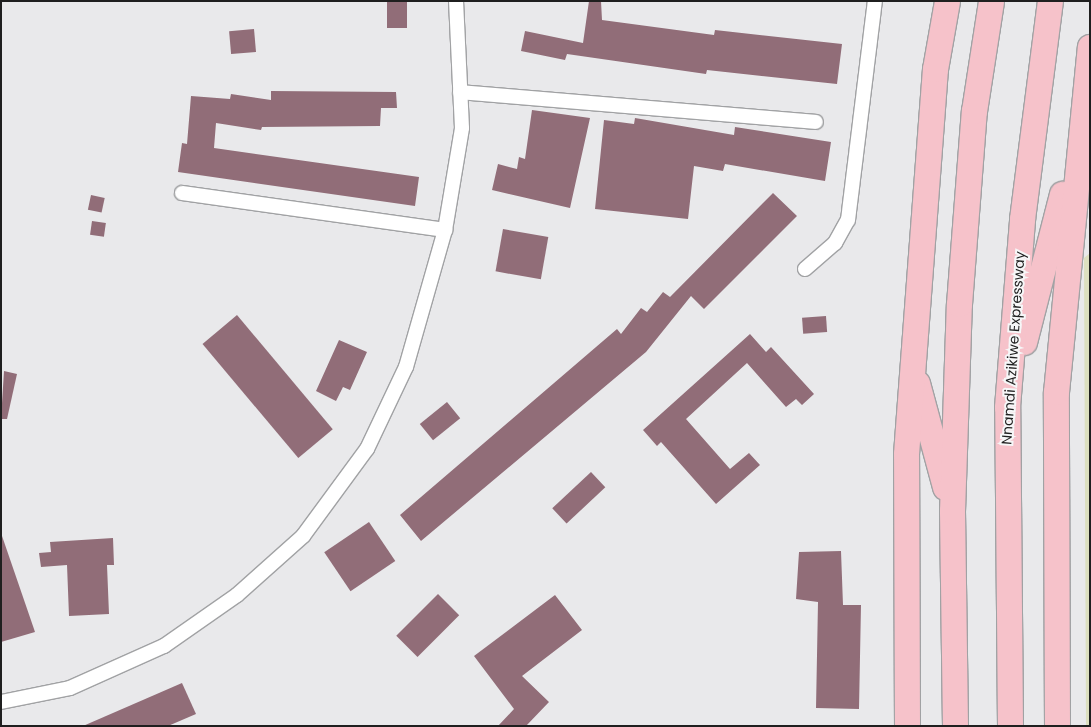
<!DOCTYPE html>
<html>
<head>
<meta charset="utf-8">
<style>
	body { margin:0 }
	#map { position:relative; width:1091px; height:727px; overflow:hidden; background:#e9e9eb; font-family:Poppins,sans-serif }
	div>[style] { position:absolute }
	.green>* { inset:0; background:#dcdfbf }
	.building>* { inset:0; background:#916d78; transform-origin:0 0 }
	.roads { filter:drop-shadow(1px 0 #a1a2a4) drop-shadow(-1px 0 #a1a2a4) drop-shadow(0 1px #a1a2a4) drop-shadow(0 -1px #a1a2a4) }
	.street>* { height:14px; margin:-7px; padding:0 7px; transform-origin:7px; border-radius:7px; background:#fff }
	.highway>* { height:25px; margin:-12.5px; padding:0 12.5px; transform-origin:12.5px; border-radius:12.5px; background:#f6c2ca }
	span { translate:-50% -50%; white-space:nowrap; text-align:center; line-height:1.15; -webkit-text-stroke:4px #f6f7f8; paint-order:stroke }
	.street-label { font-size:14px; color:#1f1f1f }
	.frame { position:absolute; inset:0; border:2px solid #1f1f1f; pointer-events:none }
</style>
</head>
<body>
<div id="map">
	<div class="green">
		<i style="clip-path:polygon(1090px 253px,1090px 726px,1086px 726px,1084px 258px)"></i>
	</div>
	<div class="building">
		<i style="left:387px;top:1px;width:20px;height:27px"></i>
		<i style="clip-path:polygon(589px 1px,601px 1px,602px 20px,714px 35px,715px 30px,842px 44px,837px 84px,707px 70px,706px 74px,567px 54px,565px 60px,521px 51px,525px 31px,583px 43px)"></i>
		<i style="left:254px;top:29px;width:23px;height:25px;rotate:85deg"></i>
		<i style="clip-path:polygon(271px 91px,396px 92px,397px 108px,381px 108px,380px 126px,262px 127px,261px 130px,216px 123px,214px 148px,419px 177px,415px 206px,178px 172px,182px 143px,187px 144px,191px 96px,230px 99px,231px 94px,271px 100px)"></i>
		<i style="clip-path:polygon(532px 110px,590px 118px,570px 208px,492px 190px,498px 164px,517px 169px,519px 157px,525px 159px)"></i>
		<i style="clip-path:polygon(635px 118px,734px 135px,735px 127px,831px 142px,825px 181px,725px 164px,723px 171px,694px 166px,688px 219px,595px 209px,604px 120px,634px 124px)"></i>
		<i style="clip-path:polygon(773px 193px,797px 216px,704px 309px,691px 296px,646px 352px,421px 541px,400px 515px,617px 329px,621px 334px,641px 308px,647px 312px,663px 292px,670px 297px)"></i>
		<i style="left:91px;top:195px;width:14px;height:15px;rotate:12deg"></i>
		<i style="left:92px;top:221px;width:14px;height:14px;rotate:8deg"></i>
		<i style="left:503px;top:229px;width:46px;height:43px;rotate:10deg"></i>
		<i style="left:237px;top:315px;width:149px;height:45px;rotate:50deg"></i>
		<i style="left:826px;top:316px;width:16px;height:24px;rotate:86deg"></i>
		<i style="clip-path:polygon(750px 334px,766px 352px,771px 347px,814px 394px,802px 405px,796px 399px,786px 407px,747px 363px,686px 419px,730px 469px,749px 453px,760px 465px,716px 504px,661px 442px,657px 446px,643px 430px)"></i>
		<i style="clip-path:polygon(339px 340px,367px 352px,350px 390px,343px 387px,336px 401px,316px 391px)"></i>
		<i style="clip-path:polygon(4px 371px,17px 374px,7px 419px,1px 419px)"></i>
		<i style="left:447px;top:402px;width:21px;height:35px;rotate:51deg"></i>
		<i style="left:591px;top:472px;width:21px;height:53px;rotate:47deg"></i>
		<i style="left:369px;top:522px;width:47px;height:54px;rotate:56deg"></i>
		<i style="clip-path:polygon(1px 533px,35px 632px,1px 642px)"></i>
		<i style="clip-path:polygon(113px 538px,114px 565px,107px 565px,109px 614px,69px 616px,67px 565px,41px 567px,39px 553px,51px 552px,50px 542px)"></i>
		<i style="clip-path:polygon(841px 551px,843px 605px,861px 605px,859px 709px,816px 708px,818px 602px,796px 599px,799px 552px)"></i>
		<i style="left:438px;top:594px;width:30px;height:59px;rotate:45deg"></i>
		<i style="clip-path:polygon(555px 595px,582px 630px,522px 676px,549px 702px,526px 726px,498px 726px,514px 709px,474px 656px)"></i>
		<i style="clip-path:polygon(182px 683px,196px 714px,168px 726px,83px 726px)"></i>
	</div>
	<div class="roads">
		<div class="street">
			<i style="left:460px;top:92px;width:357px;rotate:4.8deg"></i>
			<i style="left:182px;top:193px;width:266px;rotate:8deg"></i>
			<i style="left:805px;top:269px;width:40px;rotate:-41deg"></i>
			<i style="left:835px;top:243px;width:26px;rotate:-61deg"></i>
			<i style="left:848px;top:220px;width:221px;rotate:-83deg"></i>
			<i style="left:1px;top:702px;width:70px;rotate:-11.5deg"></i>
			<i style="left:70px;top:688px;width:103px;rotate:-24.1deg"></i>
			<i style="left:164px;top:646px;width:89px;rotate:-34.9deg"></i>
			<i style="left:237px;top:595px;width:89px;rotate:-41.8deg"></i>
			<i style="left:303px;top:536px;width:108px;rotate:-53.7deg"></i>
			<i style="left:367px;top:449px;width:91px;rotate:-64.6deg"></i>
			<i style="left:406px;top:367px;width:142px;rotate:-74.1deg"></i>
			<i style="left:445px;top:230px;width:103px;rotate:-80.5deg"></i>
			<i style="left:462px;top:128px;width:127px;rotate:-92.7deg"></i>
		</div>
		<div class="highway">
			<i style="left:1024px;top:342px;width:153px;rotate:-75.6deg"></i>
			<i style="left:917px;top:383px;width:108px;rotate:74.9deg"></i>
			<i style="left:907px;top:726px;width:272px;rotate:-90.2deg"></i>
			<i style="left:906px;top:454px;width:386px;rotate:-85.7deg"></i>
			<i style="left:935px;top:69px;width:69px;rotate:-80deg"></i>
			<i style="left:955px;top:726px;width:215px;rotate:-90.8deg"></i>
			<i style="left:952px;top:511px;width:207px;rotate:-88.1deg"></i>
			<i style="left:959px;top:304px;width:194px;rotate:-85.6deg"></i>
			<i style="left:974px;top:111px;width:111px;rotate:-81.2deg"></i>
			<i style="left:1010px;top:726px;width:319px;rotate:-90.5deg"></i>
			<i style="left:1007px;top:407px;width:189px;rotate:-85.4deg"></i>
			<i style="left:1022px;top:219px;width:220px;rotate:-82.7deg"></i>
			<i style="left:1057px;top:726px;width:334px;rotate:-90.2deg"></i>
			<i style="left:1056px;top:392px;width:347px;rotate:-84.4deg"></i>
		</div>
	</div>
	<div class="street-label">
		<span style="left:1013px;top:348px;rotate:-86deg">Nnamdi Azikiwe Expressway</span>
	</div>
	<div class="frame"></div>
</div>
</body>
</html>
